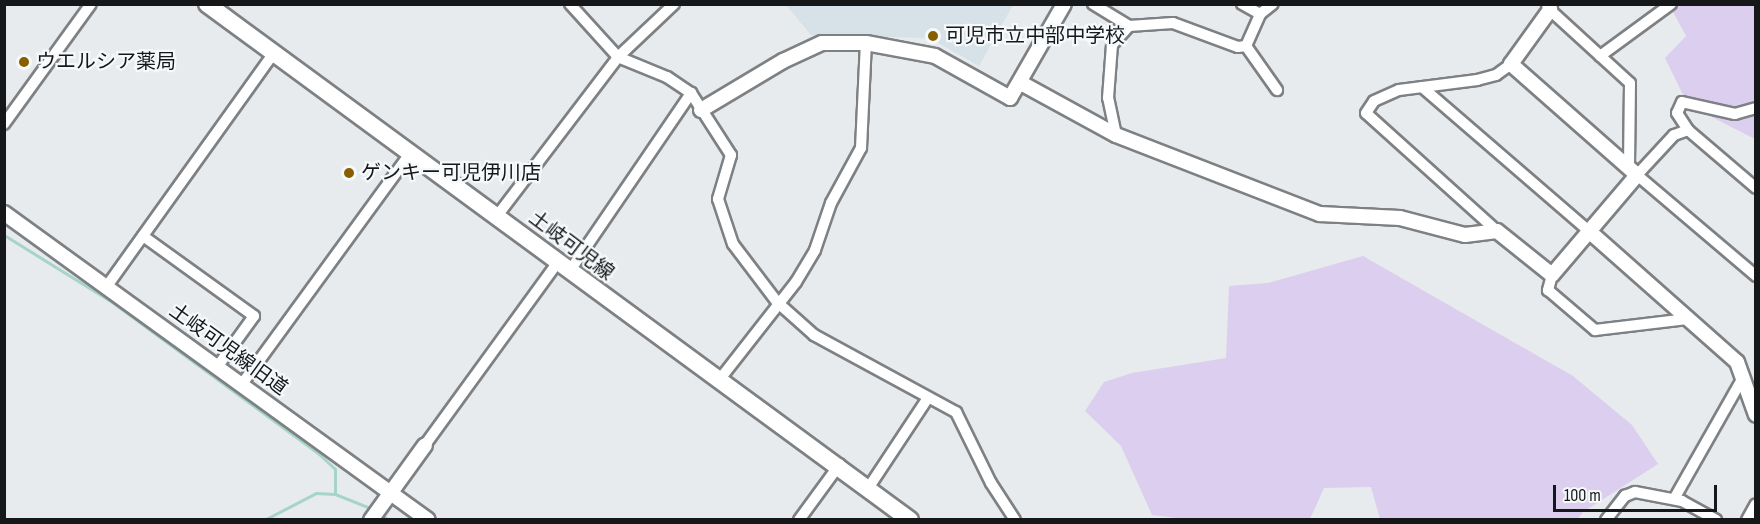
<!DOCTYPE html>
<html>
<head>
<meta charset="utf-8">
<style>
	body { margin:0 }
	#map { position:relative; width:1760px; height:524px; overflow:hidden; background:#e8ebee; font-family:"Sofia Sans Condensed","Noto Sans JP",sans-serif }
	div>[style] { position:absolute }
	.built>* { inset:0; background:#d7e1e8 }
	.green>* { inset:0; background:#dcceee }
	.stream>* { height:3px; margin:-1.5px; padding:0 1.5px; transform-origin:1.5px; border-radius:1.5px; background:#a6d5c8 }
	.roads { filter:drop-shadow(2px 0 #7e8183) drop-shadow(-2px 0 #7e8183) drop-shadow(0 2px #7e8183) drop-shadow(0 -2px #7e8183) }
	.minor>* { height:10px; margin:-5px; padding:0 5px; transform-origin:5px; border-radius:5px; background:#fff }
	.tertiary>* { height:14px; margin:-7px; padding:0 7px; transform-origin:7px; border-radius:7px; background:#fff }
	.primary>* { height:16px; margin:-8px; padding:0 8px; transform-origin:8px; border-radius:8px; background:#fff }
	.dots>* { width:16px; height:16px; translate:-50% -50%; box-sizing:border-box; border:3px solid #f6f9fb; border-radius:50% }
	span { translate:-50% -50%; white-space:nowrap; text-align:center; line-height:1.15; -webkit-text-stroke:4.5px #f6f9fb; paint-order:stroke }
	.poi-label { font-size:20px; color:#161718 }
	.left { translate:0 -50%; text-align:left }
	.street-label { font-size:20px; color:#161718 }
	.frame { position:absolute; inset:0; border:6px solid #161718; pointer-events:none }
	.scale { position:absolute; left:1553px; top:485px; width:164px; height:27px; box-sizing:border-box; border:3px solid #161718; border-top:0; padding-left:8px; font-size:18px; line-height:21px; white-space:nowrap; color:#161718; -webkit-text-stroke:4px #f6f9fb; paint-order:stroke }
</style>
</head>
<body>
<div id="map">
	<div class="built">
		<i style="clip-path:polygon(786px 5px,1013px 5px,979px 66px,929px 38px,811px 35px)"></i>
	</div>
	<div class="green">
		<i style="clip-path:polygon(1678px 5px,1755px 5px,1755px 139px,1688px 105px,1665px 58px,1686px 36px,1672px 10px)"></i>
		<i style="clip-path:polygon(1363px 256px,1573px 376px,1632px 425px,1658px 464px,1583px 512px,1578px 519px,1380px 519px,1371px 487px,1324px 488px,1310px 519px,1193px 520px,1152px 515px,1121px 446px,1085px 411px,1104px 382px,1132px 373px,1226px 358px,1229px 286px,1268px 283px)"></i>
	</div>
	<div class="stream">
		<i style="left:4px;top:235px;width:127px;rotate:31.8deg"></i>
		<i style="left:112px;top:302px;width:257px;rotate:36.3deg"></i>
		<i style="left:319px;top:454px;width:22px;rotate:43deg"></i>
		<i style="left:335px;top:469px;width:25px;rotate:90deg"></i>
		<i style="left:335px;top:494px;width:43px;rotate:21.8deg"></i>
		<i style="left:380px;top:514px;width:11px;rotate:34deg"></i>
		<i style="left:264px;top:520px;width:59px;rotate:-27.4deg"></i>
		<i style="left:316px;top:493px;width:19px;rotate:3deg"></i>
	</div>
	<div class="roads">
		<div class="minor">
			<i style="left:570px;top:4px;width:72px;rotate:47.8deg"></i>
			<i style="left:618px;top:57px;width:53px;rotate:22.2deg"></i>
			<i style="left:667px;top:77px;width:29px;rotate:34deg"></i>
			<i style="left:691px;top:93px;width:74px;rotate:57.2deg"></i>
			<i style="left:731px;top:155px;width:46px;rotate:106.5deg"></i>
			<i style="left:718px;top:199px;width:47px;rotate:71.6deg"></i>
			<i style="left:733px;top:244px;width:73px;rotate:52.8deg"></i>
			<i style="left:777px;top:302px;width:50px;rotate:41.7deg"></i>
			<i style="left:814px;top:335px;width:162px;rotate:28.5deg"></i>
			<i style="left:956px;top:412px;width:79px;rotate:63.8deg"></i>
			<i style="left:991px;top:483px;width:44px;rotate:57deg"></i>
			<i style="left:1093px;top:4px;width:42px;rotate:31.4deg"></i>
			<i style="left:1129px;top:26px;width:44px;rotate:-3.9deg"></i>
			<i style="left:1173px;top:23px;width:69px;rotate:20.3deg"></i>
			<i style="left:1238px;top:47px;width:8px;rotate:-7deg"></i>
			<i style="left:1246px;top:46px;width:35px;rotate:-66deg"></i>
			<i style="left:1260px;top:14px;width:16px;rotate:-38deg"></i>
			<i style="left:1242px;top:4px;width:21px;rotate:29deg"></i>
			<i style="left:1550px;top:10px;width:108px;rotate:42.4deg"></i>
			<i style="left:1630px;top:83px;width:83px;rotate:90.7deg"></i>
			<i style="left:1246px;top:46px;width:54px;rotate:54.8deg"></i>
			<i style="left:1600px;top:56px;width:88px;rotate:-36.2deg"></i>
			<i style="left:1422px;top:87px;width:222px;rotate:40.8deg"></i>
			<i style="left:1756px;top:108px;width:22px;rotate:164deg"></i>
			<i style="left:1735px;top:114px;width:54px;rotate:-167.2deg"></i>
			<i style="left:1682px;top:102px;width:12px;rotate:114deg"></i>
			<i style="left:1677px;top:113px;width:20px;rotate:57deg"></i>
			<i style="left:1688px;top:130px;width:89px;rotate:40.5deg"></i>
			<i style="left:4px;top:124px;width:148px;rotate:-54.1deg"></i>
			<i style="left:1688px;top:130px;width:15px;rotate:160deg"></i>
			<i style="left:1674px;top:135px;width:54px;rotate:132.8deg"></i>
			<i style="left:1637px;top:175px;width:156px;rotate:40.3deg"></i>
			<i style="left:1116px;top:135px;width:38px;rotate:-102deg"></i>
			<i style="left:1108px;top:98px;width:53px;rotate:-85.7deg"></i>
			<i style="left:1112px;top:45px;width:25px;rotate:-48deg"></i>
			<i style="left:497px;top:216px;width:200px;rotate:-52.7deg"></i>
			<i style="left:618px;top:57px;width:77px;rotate:-43.4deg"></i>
			<i style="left:1497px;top:231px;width:176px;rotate:-138deg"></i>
			<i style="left:1366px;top:113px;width:14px;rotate:-56deg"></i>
			<i style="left:1374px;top:101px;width:27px;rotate:-24deg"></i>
			<i style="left:1399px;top:90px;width:79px;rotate:-7.3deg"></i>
			<i style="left:1477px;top:80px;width:20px;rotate:-15deg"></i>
			<i style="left:1496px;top:75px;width:19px;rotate:-36deg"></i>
			<i style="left:143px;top:236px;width:137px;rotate:35.8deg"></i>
			<i style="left:254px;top:316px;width:62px;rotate:125.8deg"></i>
			<i style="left:569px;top:272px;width:217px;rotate:-55.7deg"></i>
			<i style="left:1552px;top:275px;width:16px;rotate:105deg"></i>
			<i style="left:1548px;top:290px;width:62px;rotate:40.4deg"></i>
			<i style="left:1595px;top:330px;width:93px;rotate:-6.8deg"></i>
			<i style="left:107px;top:286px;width:287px;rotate:-54.4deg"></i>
			<i style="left:720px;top:379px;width:123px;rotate:-51.9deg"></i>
			<i style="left:796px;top:282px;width:37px;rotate:-59deg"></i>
			<i style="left:815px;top:250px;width:50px;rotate:-71.2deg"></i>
			<i style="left:831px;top:203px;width:63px;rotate:-61.4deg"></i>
			<i style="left:861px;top:148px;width:105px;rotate:-87.3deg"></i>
			<i style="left:242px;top:384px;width:285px;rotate:-53.9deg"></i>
			<i style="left:425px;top:445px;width:225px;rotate:-54deg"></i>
			<i style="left:869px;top:487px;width:107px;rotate:-56.5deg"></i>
			<i style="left:1674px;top:499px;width:136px;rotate:-60.4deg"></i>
			<i style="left:799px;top:520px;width:69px;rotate:-53.8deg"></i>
			<i style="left:1606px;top:520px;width:31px;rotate:-52deg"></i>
			<i style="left:1625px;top:496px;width:11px;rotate:-22deg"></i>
			<i style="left:1635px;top:492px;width:48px;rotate:10.8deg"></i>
			<i style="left:1682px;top:501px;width:39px;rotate:29deg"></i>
			<i style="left:1747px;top:520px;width:18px;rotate:-61deg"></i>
		</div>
		<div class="tertiary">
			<i style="left:1021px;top:83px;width:108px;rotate:28.7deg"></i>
			<i style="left:1116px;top:135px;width:219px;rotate:21.2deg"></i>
			<i style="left:1320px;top:214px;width:80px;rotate:2.9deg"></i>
			<i style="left:1400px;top:218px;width:67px;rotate:14.7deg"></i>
			<i style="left:1465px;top:235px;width:32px;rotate:-7deg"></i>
			<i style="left:1497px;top:231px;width:70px;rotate:38.7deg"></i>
			<i style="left:1552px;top:275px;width:131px;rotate:-49.6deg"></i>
			<i style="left:1637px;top:175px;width:168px;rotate:-138.6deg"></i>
			<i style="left:1511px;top:64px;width:67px;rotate:-54.2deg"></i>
			<i style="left:1550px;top:10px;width:6px;rotate:-99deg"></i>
			<i style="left:701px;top:110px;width:96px;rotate:-30.9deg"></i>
			<i style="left:783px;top:61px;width:43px;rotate:-24.8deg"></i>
			<i style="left:822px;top:43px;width:44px"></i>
			<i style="left:866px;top:43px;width:70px;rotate:10.7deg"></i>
			<i style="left:935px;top:56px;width:86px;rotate:29.2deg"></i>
			<i style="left:1010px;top:98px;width:108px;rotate:-60.1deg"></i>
			<i style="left:4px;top:213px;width:523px;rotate:35.91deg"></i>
			<i style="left:1590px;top:232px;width:196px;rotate:41.5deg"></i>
			<i style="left:1737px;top:362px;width:56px;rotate:70.3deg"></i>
			<i style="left:371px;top:520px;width:92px;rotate:-54.2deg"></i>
		</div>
		<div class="primary">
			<i style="left:207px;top:4px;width:872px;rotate:36.28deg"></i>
		</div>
	</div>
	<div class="dots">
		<i style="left:933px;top:36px;background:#885f00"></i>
		<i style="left:24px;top:62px;background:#885f00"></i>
		<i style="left:349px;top:173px;background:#885f00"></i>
	</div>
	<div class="poi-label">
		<span class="left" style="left:945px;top:36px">可児市立中部中学校</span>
		<span class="left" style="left:36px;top:62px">ウエルシア薬局</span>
		<span class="left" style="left:361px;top:173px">ゲンキー可児伊川店</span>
	</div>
	<div class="street-label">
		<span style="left:571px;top:246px;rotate:37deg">土岐可児線</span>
		<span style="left:228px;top:350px;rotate:36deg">土岐可児線旧道</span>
	</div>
	<div class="frame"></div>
	<div class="scale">100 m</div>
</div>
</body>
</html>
